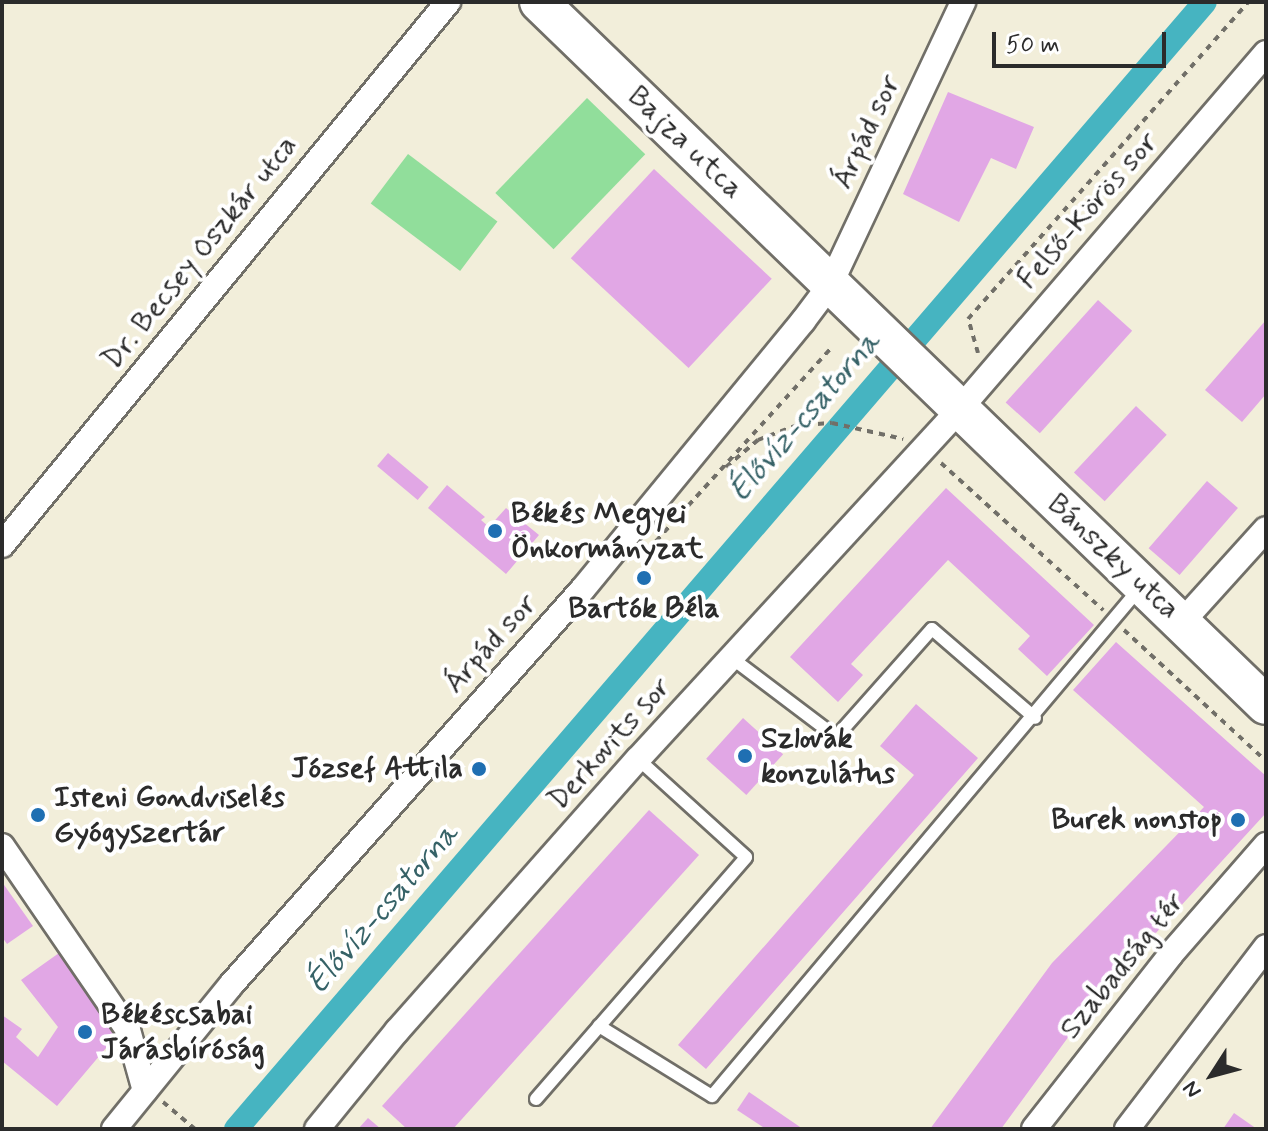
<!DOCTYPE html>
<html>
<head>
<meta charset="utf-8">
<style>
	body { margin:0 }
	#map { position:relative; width:1268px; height:1131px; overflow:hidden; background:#f2eeda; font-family:Mynerve,sans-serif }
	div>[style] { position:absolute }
	.green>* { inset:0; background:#91de9b; transform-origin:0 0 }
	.canal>* { height:24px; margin:-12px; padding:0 12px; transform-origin:12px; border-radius:12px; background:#46b4c1 }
	.building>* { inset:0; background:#e1a7e5; transform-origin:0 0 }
	.path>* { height:4px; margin-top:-2px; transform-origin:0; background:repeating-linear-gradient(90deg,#716f68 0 6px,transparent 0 12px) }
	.roads { filter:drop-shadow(2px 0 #716f68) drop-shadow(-2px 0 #716f68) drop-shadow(0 2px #716f68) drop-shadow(0 -2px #716f68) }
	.lane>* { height:12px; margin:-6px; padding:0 6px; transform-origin:6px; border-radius:6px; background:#fff }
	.street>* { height:24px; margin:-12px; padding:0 12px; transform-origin:12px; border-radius:12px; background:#fff }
	.primary>* { height:38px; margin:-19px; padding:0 19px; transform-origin:19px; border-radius:19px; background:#fff }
	.dots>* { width:22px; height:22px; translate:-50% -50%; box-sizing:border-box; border:4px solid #fff; border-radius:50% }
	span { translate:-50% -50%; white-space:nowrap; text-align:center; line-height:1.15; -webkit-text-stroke:8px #fff; paint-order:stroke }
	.street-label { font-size:30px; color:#2b2b2b }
	.poi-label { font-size:30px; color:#2b2b2b; font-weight:700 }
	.left { translate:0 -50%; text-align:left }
	.right { translate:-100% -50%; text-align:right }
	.water-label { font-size:32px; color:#366267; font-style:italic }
	.frame { position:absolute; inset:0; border:4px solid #2b2b2b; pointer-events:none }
	.north { position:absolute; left:1172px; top:1035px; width:80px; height:80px; -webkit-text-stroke:6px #fff; paint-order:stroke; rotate:234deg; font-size:22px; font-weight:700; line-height:32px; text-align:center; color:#2b2b2b }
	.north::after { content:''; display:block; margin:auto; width:28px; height:36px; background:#2b2b2b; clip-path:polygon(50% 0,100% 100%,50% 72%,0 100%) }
	.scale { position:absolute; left:992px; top:32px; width:174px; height:36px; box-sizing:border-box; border:4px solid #2b2b2b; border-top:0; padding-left:10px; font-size:24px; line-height:28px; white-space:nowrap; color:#2b2b2b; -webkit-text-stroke:6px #fff; paint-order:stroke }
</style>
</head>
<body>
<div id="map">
	<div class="green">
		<i style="left:587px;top:98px;width:81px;height:132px;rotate:44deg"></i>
		<i style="left:408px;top:154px;width:112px;height:62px;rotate:37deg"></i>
	</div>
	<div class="canal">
		<i style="left:236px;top:1129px;width:1486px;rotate:-49.31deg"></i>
	</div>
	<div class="building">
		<i style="clip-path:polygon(948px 92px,1034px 127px,1016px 169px,991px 158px,959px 222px,903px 194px)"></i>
		<i style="left:654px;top:169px;width:161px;height:122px;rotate:43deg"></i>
		<i style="left:1098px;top:300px;width:46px;height:138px;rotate:42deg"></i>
		<i style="clip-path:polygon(1266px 320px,1266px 394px,1242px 422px,1205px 390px)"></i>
		<i style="left:1136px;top:406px;width:42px;height:91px;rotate:43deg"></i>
		<i style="left:388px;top:453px;width:53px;height:17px;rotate:40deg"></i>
		<i style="left:1207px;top:481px;width:41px;height:89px;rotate:41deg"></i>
		<i style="clip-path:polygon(447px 485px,485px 517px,481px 520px,489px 527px,506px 508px,539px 535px,506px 574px,428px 508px)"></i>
		<i style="clip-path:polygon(946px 488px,1094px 625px,1047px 676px,1018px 649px,1030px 636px,948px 560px,851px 664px,863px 675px,838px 702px,790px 657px)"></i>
		<i style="clip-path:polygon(1116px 642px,1266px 776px,1266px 813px,1099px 995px,1001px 1129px,930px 1129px,1052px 963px,1204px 807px,1073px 690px)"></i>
		<i style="clip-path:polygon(916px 704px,978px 758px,706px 1069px,678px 1045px,914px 775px,880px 746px)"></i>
		<i style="left:743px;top:718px;width:54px;height:55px;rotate:42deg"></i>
		<i style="clip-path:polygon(649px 810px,699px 855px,453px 1129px,407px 1129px,382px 1106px)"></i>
		<i style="clip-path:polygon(2px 882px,33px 926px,7px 944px,2px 937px)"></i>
		<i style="clip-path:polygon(59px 953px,117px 1035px,57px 1106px,2px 1061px,2px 1015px,22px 1029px,16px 1037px,38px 1057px,58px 1027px,21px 980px)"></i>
		<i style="clip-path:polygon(749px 1092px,803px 1129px,766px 1129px,737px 1110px)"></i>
		<i style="clip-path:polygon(1234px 1113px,1257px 1129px,1223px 1129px)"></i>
		<i style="clip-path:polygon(368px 1118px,381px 1129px,358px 1129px)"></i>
	</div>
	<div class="path">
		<i style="left:978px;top:353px;width:35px;rotate:-106deg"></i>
		<i style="left:968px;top:319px;width:423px;rotate:-48.5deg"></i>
		<i style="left:941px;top:463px;width:219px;rotate:42.2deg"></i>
		<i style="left:726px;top:467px;width:42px;rotate:-40.2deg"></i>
		<i style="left:758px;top:440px;width:39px;rotate:-21deg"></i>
		<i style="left:794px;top:426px;width:38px;rotate:-5deg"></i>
		<i style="left:832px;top:423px;width:73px;rotate:12.7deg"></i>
		<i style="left:648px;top:550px;width:274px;rotate:-47.8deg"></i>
		<i style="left:1124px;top:630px;width:193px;rotate:42.7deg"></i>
		<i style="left:163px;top:1102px;width:42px;rotate:40.2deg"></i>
	</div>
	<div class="roads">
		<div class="lane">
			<i style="left:733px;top:659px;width:129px;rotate:37.1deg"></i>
			<i style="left:836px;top:737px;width:144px;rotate:-48.4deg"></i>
			<i style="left:932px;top:629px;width:136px;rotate:40.8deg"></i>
			<i style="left:599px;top:1026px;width:133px;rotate:31.8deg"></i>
			<i style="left:712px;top:1096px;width:664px;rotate:-49.89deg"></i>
			<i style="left:536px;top:1099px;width:320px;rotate:-49deg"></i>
			<i style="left:746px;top:857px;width:146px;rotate:-137.8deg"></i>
		</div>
		<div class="street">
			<i style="left:2px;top:545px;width:703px;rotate:-50.6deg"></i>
			<i style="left:1182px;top:622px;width:125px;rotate:-47.9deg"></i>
			<i style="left:2px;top:846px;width:223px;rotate:55.6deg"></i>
			<i style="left:128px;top:1030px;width:63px;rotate:74.4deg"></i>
			<i style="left:114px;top:1129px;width:186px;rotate:-50.9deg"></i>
			<i style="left:231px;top:985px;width:528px;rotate:-48.38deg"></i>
			<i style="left:582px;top:590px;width:348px;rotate:-50.6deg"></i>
			<i style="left:803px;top:321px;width:45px;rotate:-53.1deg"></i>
			<i style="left:830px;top:285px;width:313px;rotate:-64.8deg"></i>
			<i style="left:317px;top:1129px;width:127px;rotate:-50.8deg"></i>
			<i style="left:397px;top:1031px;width:363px;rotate:-48.5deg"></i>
			<i style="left:638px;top:759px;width:474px;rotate:-47.4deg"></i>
			<i style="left:959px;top:410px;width:471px;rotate:-49.3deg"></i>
			<i style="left:1034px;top:1129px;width:222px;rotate:-51.9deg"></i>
			<i style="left:1171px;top:954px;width:145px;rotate:-48.9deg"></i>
			<i style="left:1127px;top:1129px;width:229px;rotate:-52.6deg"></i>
		</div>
		<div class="primary">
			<i style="left:539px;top:2px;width:1011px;rotate:44.04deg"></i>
		</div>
	</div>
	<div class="dots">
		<i style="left:495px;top:531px;background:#1f6fb2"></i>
		<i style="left:644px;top:578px;background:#1f6fb2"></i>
		<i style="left:745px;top:756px;background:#1f6fb2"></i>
		<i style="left:479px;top:769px;background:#1f6fb2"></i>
		<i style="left:38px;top:815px;background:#1f6fb2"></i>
		<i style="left:1238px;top:820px;background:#1f6fb2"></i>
		<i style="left:85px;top:1032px;background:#1f6fb2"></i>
	</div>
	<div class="street-label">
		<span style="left:867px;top:132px;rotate:-65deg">Árpád sor</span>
		<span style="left:685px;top:143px;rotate:44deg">Bajza utca</span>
		<span style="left:1088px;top:211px;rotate:-49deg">Felső-Körös sor</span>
		<span style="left:200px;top:253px;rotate:-51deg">Dr. Becsey Oszkár utca</span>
		<span style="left:1113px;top:557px;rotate:43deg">Bánszky utca</span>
		<span style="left:491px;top:644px;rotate:-48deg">Árpád sor</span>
		<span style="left:610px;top:744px;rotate:-48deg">Derkovits sor</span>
		<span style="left:1123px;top:966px;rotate:-51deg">Szabadság tér</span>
	</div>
	<div class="poi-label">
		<span class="left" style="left:511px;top:531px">Békés Megyei<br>Önkormányzat</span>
		<span style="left:644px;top:609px">Bartók Béla</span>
		<span class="left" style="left:761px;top:756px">Szlovák<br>konzulátus</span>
		<span class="right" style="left:463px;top:769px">József Attila</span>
		<span class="left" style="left:54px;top:815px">Isteni Gondviselés<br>Gyógyszertár</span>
		<span class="right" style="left:1222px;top:820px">Burek nonstop</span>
		<span class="left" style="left:101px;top:1032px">Békéscsabai<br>Járásbíróság</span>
	</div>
	<div class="water-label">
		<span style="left:805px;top:417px;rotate:-49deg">Élővíz-csatorna</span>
		<span style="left:383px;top:909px;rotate:-49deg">Élővíz-csatorna</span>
	</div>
	<div class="frame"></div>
	<div class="north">N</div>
	<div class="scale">50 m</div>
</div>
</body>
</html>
